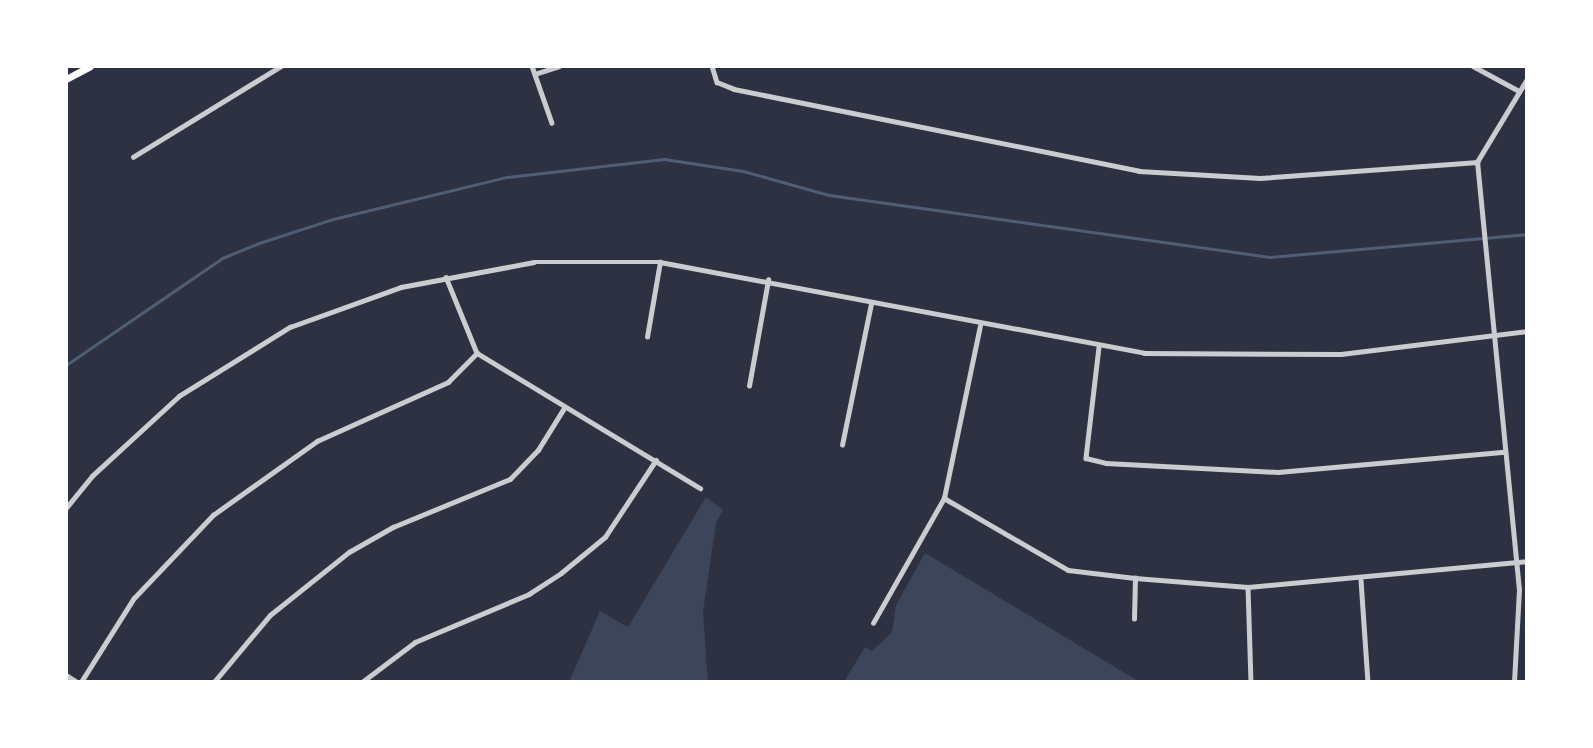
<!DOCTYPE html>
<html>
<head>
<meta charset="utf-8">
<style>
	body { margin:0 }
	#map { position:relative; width:1593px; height:748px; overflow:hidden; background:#2d3142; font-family:"PT Sans Narrow",sans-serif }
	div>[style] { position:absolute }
	.green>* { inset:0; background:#3c4559 }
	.stream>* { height:3px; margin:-1.5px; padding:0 1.5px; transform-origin:1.5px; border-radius:1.5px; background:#4f5d75 }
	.minor>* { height:4.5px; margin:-2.25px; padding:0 2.25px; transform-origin:2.25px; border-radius:2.25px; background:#caccd0 }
	.secondary>* { height:7px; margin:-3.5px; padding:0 3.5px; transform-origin:3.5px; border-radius:3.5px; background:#fff }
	span { translate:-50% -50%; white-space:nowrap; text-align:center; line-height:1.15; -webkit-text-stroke:6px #fff; paint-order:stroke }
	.frame { position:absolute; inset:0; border:68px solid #fff; pointer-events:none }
</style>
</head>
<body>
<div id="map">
	<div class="green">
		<i style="clip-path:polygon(706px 497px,723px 510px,716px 523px,703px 612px,708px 682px,569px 682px,600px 611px,628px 627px)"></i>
		<i style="clip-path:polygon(925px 553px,1140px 682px,844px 682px,865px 647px,872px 651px,892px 632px,896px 605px)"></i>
	</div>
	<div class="stream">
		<i style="left:66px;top:365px;width:189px;rotate:-34.4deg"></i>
		<i style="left:222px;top:258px;width:40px;rotate:-22deg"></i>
		<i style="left:259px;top:243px;width:78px;rotate:-18deg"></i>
		<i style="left:333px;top:219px;width:179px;rotate:-13.6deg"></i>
		<i style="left:507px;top:177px;width:158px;rotate:-6.5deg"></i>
		<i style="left:664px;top:159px;width:80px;rotate:8.6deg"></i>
		<i style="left:743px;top:171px;width:89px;rotate:15.6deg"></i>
		<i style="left:829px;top:195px;width:445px;rotate:8deg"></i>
		<i style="left:1270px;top:257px;width:258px;rotate:-5.1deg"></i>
	</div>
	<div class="minor">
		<i style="left:532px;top:66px;width:60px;rotate:70.7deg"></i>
		<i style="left:712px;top:66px;width:17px;rotate:73deg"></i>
		<i style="left:717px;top:82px;width:18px;rotate:22deg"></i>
		<i style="left:734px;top:89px;width:413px;rotate:11.4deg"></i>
		<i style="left:1139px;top:171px;width:121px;rotate:3.3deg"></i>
		<i style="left:1260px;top:178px;width:218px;rotate:-4.2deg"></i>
		<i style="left:1473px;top:66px;width:52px;rotate:28.5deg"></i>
		<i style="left:535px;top:74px;width:25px;rotate:-18deg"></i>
		<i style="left:133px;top:157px;width:174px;rotate:-31.6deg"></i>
		<i style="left:446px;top:277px;width:82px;rotate:67.8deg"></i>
		<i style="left:477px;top:353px;width:261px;rotate:31.2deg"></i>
		<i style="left:647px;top:337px;width:76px;rotate:-80.2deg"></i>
		<i style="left:1099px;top:347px;width:112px;rotate:96.7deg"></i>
		<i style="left:1086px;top:458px;width:21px;rotate:14deg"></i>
		<i style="left:1106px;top:463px;width:172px;rotate:3deg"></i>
		<i style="left:1278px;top:472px;width:227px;rotate:-5.1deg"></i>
		<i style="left:749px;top:386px;width:108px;rotate:-79.8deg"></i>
		<i style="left:842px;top:445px;width:144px;rotate:-78.4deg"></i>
		<i style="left:944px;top:498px;width:143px;rotate:30.1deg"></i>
		<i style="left:1068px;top:570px;width:67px;rotate:6.8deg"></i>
		<i style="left:1135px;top:578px;width:113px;rotate:4.6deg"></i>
		<i style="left:1248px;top:587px;width:280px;rotate:-5.3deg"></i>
		<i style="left:66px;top:508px;width:41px;rotate:-50.9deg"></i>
		<i style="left:92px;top:476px;width:118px;rotate:-42.6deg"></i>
		<i style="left:179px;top:396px;width:131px;rotate:-31.9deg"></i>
		<i style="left:290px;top:327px;width:118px;rotate:-19.8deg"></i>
		<i style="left:401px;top:287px;width:135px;rotate:-10.6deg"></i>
		<i style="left:534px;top:262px;width:126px"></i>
		<i style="left:660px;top:262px;width:492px;rotate:10.6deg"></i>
		<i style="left:1144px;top:353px;width:197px;rotate:0.3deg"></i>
		<i style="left:1341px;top:354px;width:187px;rotate:-7deg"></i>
		<i style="left:1361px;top:580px;width:102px;rotate:86.1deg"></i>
		<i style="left:1248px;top:587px;width:95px;rotate:88.2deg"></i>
		<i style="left:1134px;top:619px;width:41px;rotate:-88.6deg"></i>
		<i style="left:873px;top:623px;width:144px;rotate:-60.4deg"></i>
		<i style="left:944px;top:498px;width:176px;rotate:-78.2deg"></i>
		<i style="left:66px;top:675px;width:13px;rotate:32deg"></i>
		<i style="left:81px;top:682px;width:99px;rotate:-57.8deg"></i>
		<i style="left:134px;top:598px;width:115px;rotate:-46.4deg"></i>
		<i style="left:213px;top:515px;width:128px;rotate:-35.4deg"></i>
		<i style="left:317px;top:441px;width:144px;rotate:-24.2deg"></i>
		<i style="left:448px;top:382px;width:41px;rotate:-45deg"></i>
		<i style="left:214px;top:682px;width:87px;rotate:-50.1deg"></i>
		<i style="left:270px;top:615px;width:101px;rotate:-38.6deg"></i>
		<i style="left:349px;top:552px;width:51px;rotate:-29.6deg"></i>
		<i style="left:393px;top:527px;width:126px;rotate:-22.3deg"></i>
		<i style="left:510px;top:479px;width:40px;rotate:-46deg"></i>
		<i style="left:538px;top:450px;width:49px;rotate:-58.2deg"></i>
		<i style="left:362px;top:682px;width:66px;rotate:-37deg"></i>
		<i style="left:415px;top:642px;width:124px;rotate:-22.8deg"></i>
		<i style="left:529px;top:594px;width:38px;rotate:-33deg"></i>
		<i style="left:561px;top:573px;width:57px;rotate:-39.3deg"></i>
		<i style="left:605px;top:537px;width:92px;rotate:-56.5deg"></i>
		<i style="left:1514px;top:682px;width:92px;rotate:-86.9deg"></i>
		<i style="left:1519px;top:590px;width:430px;rotate:-95.6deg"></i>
		<i style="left:1477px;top:162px;width:97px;rotate:-58.9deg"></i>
	</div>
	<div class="secondary">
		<i style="left:66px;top:79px;width:27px;rotate:-28deg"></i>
	</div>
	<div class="frame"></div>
</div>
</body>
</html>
